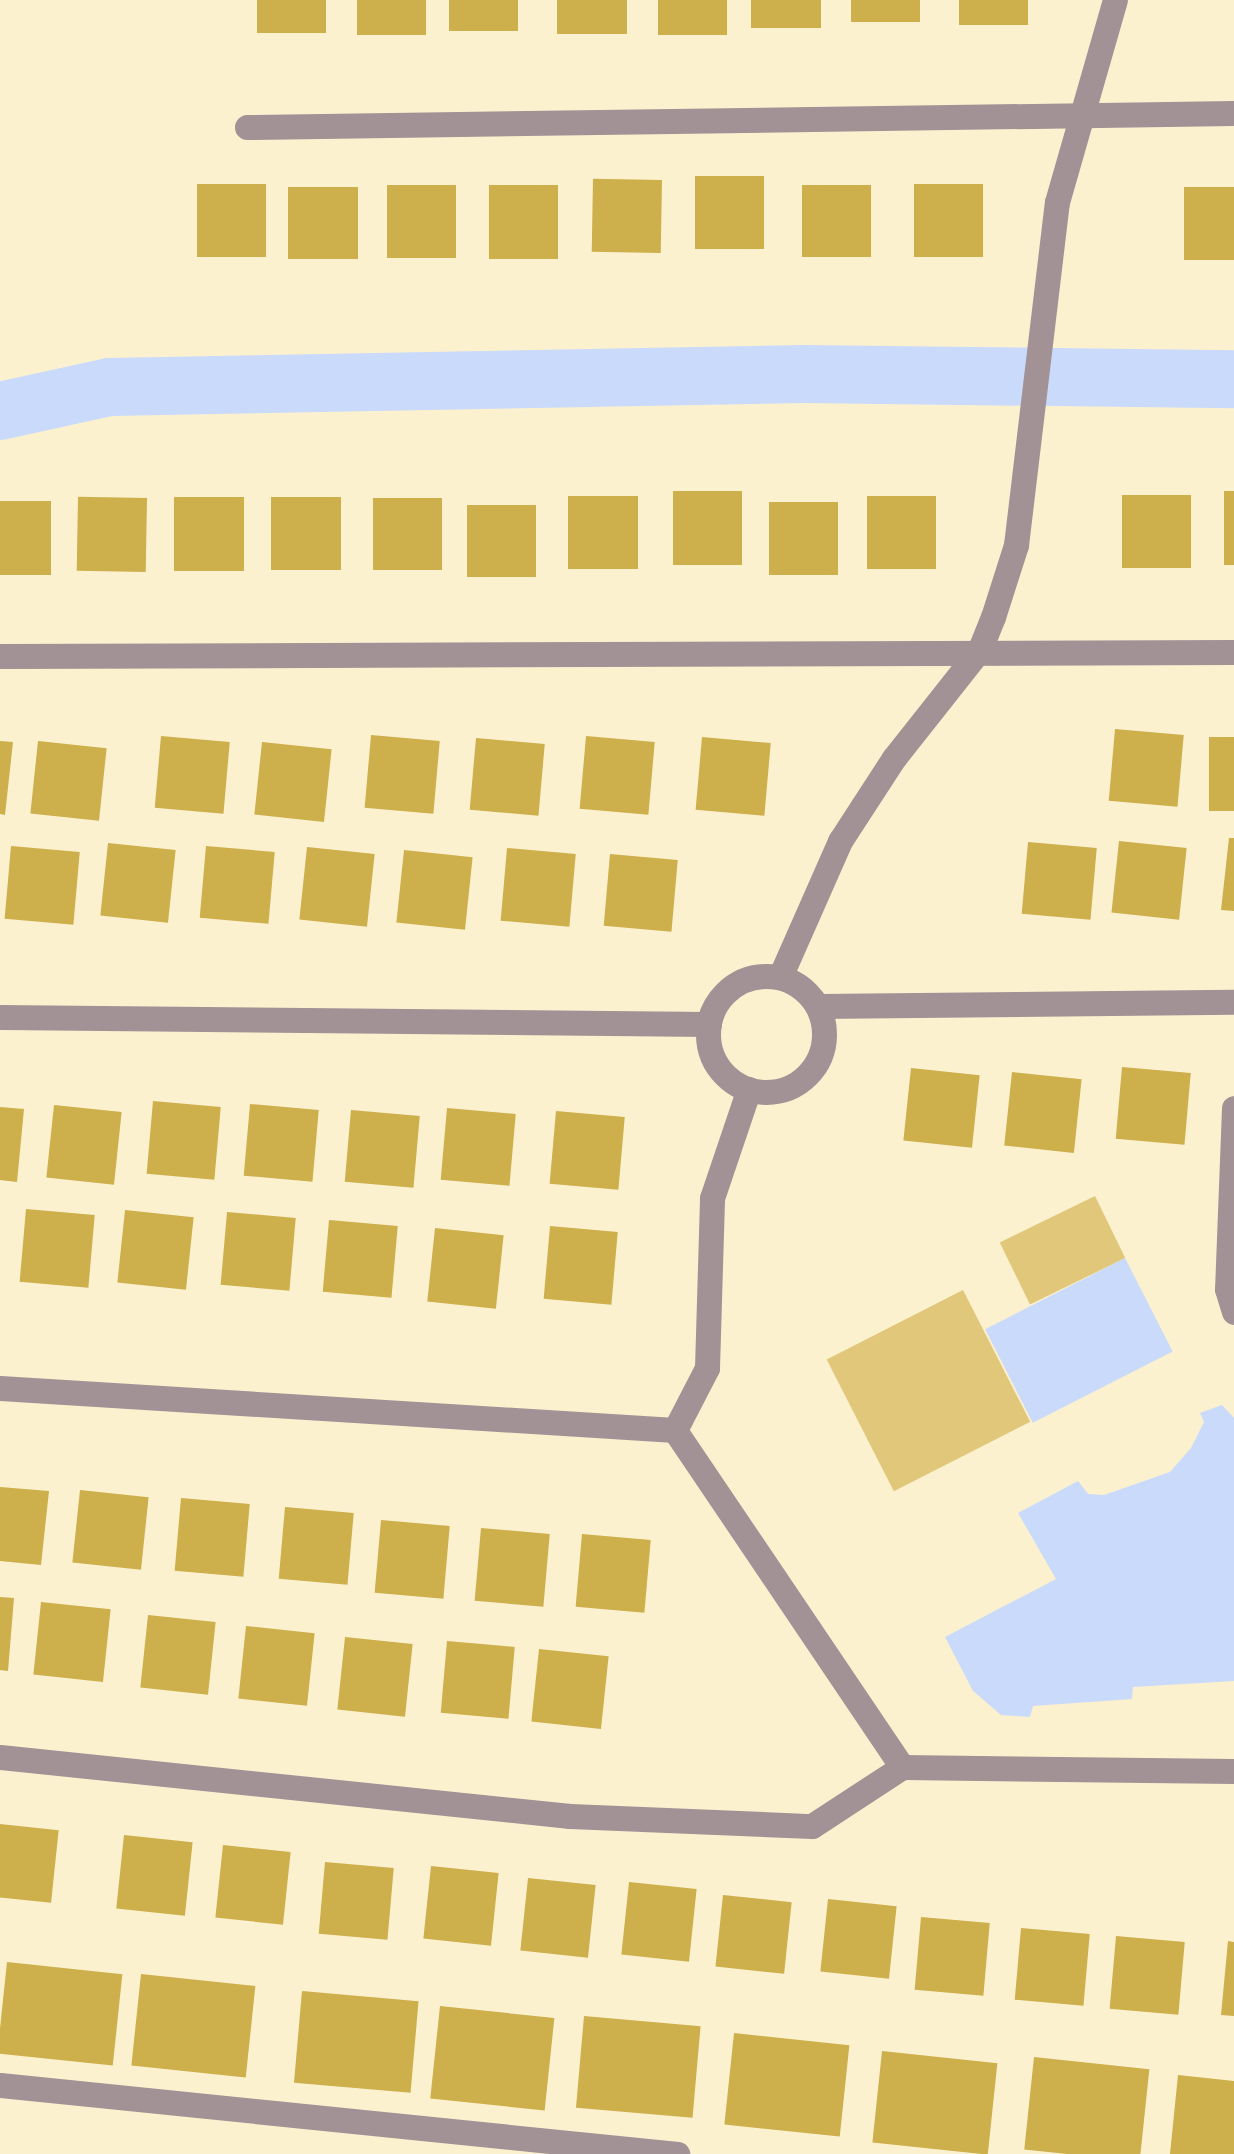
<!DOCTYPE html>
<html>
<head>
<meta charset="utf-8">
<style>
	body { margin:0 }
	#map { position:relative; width:1234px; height:2154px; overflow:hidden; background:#fcf1cf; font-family:"Golos Text",sans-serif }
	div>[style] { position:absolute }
	.green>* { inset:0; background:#e0c77a; transform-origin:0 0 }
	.water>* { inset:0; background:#c9dafb; transform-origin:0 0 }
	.canal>* { height:58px; margin:-29px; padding:0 29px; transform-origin:29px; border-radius:29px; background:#c9dafb }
	.building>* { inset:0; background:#cdaf4c; transform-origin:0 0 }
	.minor>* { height:25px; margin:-12.5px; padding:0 12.5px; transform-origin:12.5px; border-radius:12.5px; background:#a29195 }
	.minor>.ring { margin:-12.5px; padding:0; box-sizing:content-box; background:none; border:25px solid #a29195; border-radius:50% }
	span { translate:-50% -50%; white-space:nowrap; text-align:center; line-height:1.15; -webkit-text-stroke:10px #fff; paint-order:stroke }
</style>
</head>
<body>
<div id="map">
	<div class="green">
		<i style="left:1095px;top:1196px;width:69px;height:106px;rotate:64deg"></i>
		<i style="left:963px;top:1290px;width:148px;height:153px;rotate:63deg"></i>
	</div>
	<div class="water">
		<i style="left:1125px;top:1258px;width:105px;height:157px;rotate:63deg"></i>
		<i style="clip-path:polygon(1222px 1405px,1234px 1418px,1234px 1681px,1133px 1687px,1132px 1699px,1033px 1706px,1030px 1717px,1001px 1715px,973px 1691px,945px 1637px,1056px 1579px,1018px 1513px,1078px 1481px,1088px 1494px,1104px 1495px,1170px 1472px,1191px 1448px,1204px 1422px,1200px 1413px)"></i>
	</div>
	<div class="canal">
		<i style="left:0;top:411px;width:112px;rotate:-12.4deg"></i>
		<i style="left:109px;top:387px;width:694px;rotate:-1.07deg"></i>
		<i style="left:803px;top:374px;width:431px;rotate:0.7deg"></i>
	</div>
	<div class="building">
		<i style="left:257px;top:0;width:69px;height:33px"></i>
		<i style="left:357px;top:0;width:69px;height:35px"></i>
		<i style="left:449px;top:0;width:69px;height:31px"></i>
		<i style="left:557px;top:0;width:70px;height:34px"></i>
		<i style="left:658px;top:0;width:69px;height:35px"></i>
		<i style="left:751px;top:0;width:70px;height:28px"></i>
		<i style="left:851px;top:0;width:69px;height:22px"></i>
		<i style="left:959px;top:0;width:69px;height:25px"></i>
		<i style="left:695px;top:176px;width:69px;height:73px"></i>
		<i style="left:662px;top:180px;width:73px;height:69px;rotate:91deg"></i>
		<i style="left:197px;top:184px;width:69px;height:73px"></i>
		<i style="left:914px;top:184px;width:69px;height:73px"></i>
		<i style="left:456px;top:185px;width:73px;height:69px;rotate:90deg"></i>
		<i style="left:558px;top:185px;width:74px;height:69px;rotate:90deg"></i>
		<i style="left:802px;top:185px;width:69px;height:72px"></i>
		<i style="left:288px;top:187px;width:70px;height:72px"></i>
		<i style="left:1184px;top:187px;width:50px;height:73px"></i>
		<i style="left:673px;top:491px;width:69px;height:74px"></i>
		<i style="left:1224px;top:491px;width:10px;height:74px"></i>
		<i style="left:1122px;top:495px;width:69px;height:73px"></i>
		<i style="left:568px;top:496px;width:70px;height:73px"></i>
		<i style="left:867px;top:496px;width:69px;height:73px"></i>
		<i style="left:174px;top:497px;width:70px;height:74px"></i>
		<i style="left:271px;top:497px;width:70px;height:73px"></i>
		<i style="left:147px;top:498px;width:74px;height:69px;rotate:91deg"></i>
		<i style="left:373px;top:498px;width:69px;height:72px"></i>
		<i style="left:51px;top:501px;width:74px;height:51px;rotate:90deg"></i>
		<i style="left:769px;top:502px;width:69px;height:73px"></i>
		<i style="left:467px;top:505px;width:69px;height:72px"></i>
		<i style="left:1115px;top:729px;width:69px;height:72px;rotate:5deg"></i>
		<i style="left:371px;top:735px;width:69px;height:73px;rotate:5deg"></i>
		<i style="left:161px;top:736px;width:69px;height:72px;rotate:5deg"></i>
		<i style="left:586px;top:736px;width:69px;height:73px;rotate:5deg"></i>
		<i style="left:702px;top:737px;width:69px;height:73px;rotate:5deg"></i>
		<i style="left:1209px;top:737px;width:25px;height:74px"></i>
		<i style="left:476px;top:738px;width:69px;height:72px;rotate:5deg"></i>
		<i style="clip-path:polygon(0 741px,13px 742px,5px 815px,0 814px)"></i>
		<i style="left:38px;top:741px;width:69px;height:73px;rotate:6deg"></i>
		<i style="left:262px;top:742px;width:70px;height:73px;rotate:6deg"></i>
		<i style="clip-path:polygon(1229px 838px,1234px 838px,1234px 911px,1221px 910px)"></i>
		<i style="left:1119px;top:841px;width:68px;height:72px;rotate:6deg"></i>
		<i style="left:1028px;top:842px;width:69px;height:72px;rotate:5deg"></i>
		<i style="left:108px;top:843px;width:68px;height:73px;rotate:6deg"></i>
		<i style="left:11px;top:846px;width:69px;height:73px;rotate:5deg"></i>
		<i style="left:206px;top:846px;width:69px;height:72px;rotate:5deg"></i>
		<i style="left:307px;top:847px;width:68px;height:73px;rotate:6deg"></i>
		<i style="left:507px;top:848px;width:69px;height:73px;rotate:5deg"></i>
		<i style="left:404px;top:850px;width:69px;height:73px;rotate:6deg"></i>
		<i style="left:610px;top:854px;width:68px;height:72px;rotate:5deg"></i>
		<i style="left:1122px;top:1067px;width:69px;height:72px;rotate:5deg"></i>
		<i style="left:911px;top:1068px;width:69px;height:73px;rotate:6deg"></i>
		<i style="left:1012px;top:1072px;width:70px;height:74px;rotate:6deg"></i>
		<i style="left:153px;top:1101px;width:68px;height:73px;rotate:5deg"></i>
		<i style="left:250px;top:1104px;width:69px;height:72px;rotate:5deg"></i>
		<i style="left:54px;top:1105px;width:68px;height:73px;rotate:6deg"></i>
		<i style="clip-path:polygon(0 1107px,24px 1109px,17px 1182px,0 1180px)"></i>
		<i style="left:447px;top:1108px;width:69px;height:72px;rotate:5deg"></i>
		<i style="left:351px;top:1110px;width:69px;height:72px;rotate:5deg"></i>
		<i style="left:556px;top:1111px;width:69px;height:73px;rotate:5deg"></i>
		<i style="left:26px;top:1209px;width:69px;height:73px;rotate:5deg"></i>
		<i style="left:125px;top:1210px;width:69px;height:73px;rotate:6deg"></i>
		<i style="left:227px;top:1212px;width:69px;height:73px;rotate:5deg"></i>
		<i style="left:329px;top:1220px;width:69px;height:72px;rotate:5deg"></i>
		<i style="left:550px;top:1226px;width:68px;height:73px;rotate:5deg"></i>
		<i style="left:435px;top:1228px;width:69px;height:74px;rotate:6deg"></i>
		<i style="clip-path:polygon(0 1487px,49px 1491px,41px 1565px,0 1561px)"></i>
		<i style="left:80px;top:1490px;width:69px;height:73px;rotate:6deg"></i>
		<i style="left:181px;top:1498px;width:69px;height:73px;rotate:5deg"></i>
		<i style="left:285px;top:1507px;width:69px;height:72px;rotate:5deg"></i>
		<i style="left:381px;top:1520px;width:69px;height:73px;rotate:5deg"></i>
		<i style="left:481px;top:1528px;width:69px;height:73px;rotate:5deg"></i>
		<i style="left:582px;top:1534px;width:69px;height:73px;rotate:5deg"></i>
		<i style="clip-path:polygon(0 1597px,14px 1598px,8px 1671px,0 1670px)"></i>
		<i style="left:41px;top:1602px;width:70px;height:73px;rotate:6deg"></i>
		<i style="left:148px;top:1615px;width:68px;height:73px;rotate:6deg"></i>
		<i style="left:246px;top:1626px;width:69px;height:73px;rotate:6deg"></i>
		<i style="left:345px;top:1637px;width:68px;height:73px;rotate:6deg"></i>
		<i style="left:447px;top:1641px;width:68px;height:72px;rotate:5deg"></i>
		<i style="left:539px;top:1649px;width:70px;height:73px;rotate:6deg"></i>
		<i style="left:0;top:1824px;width:59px;height:73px;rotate:6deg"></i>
		<i style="left:124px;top:1835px;width:69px;height:74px;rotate:6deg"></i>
		<i style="left:223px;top:1845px;width:68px;height:73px;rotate:6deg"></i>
		<i style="left:325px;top:1862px;width:69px;height:72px;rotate:5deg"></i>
		<i style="left:431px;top:1866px;width:68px;height:73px;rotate:6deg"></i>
		<i style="left:528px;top:1878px;width:68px;height:73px;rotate:6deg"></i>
		<i style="left:629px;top:1882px;width:68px;height:73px;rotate:6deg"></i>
		<i style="left:723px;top:1895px;width:69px;height:72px;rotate:6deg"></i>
		<i style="left:828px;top:1899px;width:69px;height:73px;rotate:6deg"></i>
		<i style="left:921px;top:1917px;width:69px;height:73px;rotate:5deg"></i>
		<i style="left:1021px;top:1928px;width:69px;height:72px;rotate:5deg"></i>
		<i style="left:1116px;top:1936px;width:69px;height:73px;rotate:5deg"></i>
		<i style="clip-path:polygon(1228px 1941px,1234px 1942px,1234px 2016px,1221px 2015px)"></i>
		<i style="left:7px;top:1962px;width:116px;height:92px;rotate:6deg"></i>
		<i style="left:141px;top:1974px;width:115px;height:92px;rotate:6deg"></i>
		<i style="left:302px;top:1991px;width:117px;height:92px;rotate:5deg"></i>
		<i style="left:440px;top:2006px;width:115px;height:93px;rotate:6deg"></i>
		<i style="left:584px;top:2016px;width:117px;height:92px;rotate:5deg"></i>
		<i style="left:734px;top:2033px;width:116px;height:92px;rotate:6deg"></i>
		<i style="left:882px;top:2051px;width:116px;height:92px;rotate:6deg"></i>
		<i style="left:1034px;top:2057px;width:116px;height:93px;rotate:6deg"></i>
		<i style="clip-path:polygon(1178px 2075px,1234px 2081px,1234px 2154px,1170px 2154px)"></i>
	</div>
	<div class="minor">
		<i style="left:247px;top:127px;width:987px;rotate:-0.81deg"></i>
		<i style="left:0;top:656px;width:1234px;rotate:-0.19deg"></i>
		<i class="ring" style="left:708px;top:976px;width:91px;height:91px"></i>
		<i style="left:780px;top:977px;width:149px;rotate:-66.2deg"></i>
		<i style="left:840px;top:841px;width:99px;rotate:-57deg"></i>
		<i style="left:894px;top:758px;width:139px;rotate:-51.7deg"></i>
		<i style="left:980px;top:649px;width:35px;rotate:-68deg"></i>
		<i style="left:993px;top:617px;width:76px;rotate:-72.3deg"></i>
		<i style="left:1016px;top:545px;width:345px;rotate:-83.2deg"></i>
		<i style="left:1057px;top:202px;width:210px;rotate:-74deg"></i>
		<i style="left:818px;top:1006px;width:416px;rotate:-0.6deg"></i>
		<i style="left:0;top:1017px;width:709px;rotate:0.57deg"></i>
		<i style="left:1234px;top:1108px;width:181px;rotate:92.2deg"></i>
		<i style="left:1227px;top:1289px;width:24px;rotate:73deg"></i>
		<i style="left:0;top:1388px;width:676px;rotate:3.56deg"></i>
		<i style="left:0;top:1757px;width:573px;rotate:5.91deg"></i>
		<i style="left:570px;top:1816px;width:242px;rotate:2.4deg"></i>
		<i style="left:812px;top:1826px;width:108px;rotate:-33.2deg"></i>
		<i style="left:902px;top:1767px;width:406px;rotate:-124deg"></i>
		<i style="left:675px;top:1430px;width:70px;rotate:-62.7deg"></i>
		<i style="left:707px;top:1368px;width:170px;rotate:-88.3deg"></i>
		<i style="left:712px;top:1198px;width:115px;rotate:-71.3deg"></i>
		<i style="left:902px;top:1767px;width:332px;rotate:0.7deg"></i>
		<i style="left:0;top:2085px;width:681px;rotate:5.82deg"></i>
	</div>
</div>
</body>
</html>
